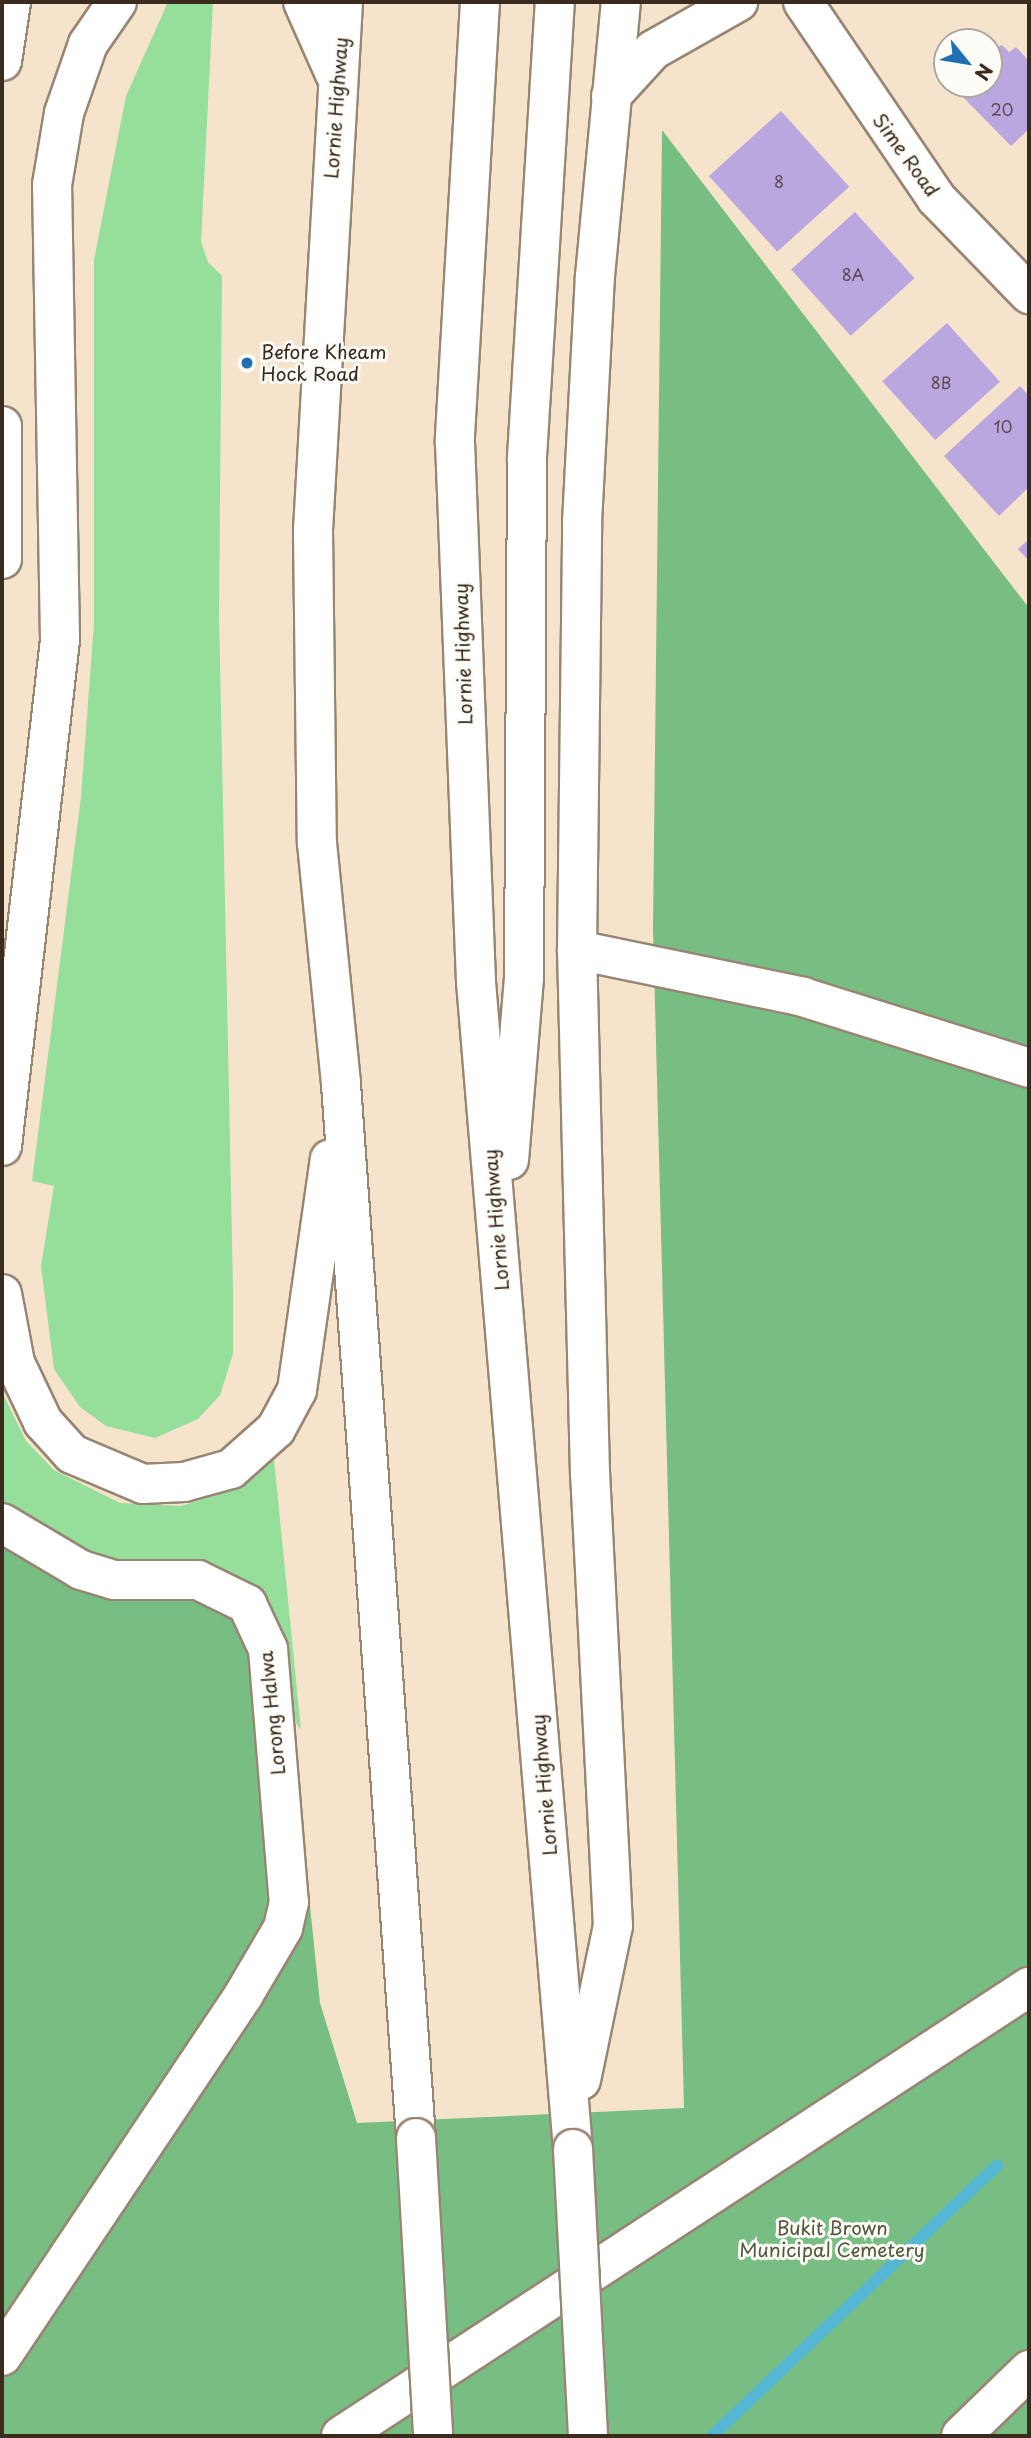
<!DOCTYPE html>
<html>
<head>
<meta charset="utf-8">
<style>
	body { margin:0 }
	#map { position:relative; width:1031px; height:2438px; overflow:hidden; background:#f6e3cc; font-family:"Playpen Sans",sans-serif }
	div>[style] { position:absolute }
	.green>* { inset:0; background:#95df9a }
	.forest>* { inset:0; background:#78be82 }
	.stream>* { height:12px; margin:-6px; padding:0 6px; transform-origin:6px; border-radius:6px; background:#55b7d3 }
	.building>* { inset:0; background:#baa7e0; transform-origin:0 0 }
	.roads { filter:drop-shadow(2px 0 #988675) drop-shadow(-2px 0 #988675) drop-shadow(0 2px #988675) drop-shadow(0 -2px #988675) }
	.minor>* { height:38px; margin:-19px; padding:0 19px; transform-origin:19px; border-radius:19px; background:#fff }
	.highway>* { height:38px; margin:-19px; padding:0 19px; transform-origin:19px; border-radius:19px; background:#fff }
	.bridges { filter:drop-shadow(2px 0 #988675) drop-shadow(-2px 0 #988675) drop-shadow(0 2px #988675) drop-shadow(0 -2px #988675) }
	.highway-bridge>* { height:38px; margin:-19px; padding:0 19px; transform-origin:19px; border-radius:19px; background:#fff }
	.dots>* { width:19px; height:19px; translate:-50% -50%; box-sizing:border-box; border:4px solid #fdfcf7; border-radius:50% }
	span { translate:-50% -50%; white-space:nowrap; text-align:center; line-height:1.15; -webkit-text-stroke:6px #fdfcf7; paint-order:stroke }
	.number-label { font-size:16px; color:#5b494e }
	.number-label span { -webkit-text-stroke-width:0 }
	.street-label { font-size:19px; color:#3b2a1e }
	.poi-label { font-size:19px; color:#3b2a1e }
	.left { translate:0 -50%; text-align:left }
	.park-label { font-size:19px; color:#52573d }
	.frame { position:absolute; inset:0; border:4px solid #3b2a1e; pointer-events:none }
	.north { position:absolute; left:933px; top:28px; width:70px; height:70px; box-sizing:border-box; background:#fdfcf7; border:2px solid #afa8a0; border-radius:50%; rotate:120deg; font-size:19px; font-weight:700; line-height:28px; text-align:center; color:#3b2a1e }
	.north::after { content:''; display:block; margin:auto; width:24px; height:32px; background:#1f6fb2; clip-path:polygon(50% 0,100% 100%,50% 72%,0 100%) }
</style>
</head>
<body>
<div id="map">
	<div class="green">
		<i style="clip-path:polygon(168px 2px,213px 2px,201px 242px,208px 262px,222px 276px,219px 613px,233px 1288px,233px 1354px,220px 1395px,198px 1419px,155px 1438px,106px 1426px,80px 1407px,54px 1369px,41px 1266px,54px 1186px,32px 1181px,81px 797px,94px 623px,94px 260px,126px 96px)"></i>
		<i style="clip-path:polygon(2px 1392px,26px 1441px,54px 1470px,120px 1503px,181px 1506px,216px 1495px,274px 1459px,301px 1730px,293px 1718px,281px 1628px,247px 1581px,211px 1568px,89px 1557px,2px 1506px)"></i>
	</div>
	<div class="forest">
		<i style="clip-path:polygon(662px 130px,1029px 608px,1029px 2436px,2px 2436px,2px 1546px,93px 1592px,208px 1599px,284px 1653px,320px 2003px,357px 2123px,684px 2108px,653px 928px)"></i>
	</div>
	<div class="stream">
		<i style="left:712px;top:2436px;width:393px;rotate:-43.5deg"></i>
	</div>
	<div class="building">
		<i style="clip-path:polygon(1002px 45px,1009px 52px,1016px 47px,1029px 61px,1029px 129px,1011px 146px,960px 94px,966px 89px,961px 84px,989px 84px,989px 51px)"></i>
		<i style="left:781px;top:111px;width:102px;height:97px;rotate:48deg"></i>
		<i style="left:855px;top:212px;width:89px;height:86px;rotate:48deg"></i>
		<i style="left:947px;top:323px;width:79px;height:87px;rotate:48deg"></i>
		<i style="clip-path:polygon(1020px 386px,1029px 396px,1029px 487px,999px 516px,944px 456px)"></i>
		<i style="clip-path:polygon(1029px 539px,1029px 561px,1018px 549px)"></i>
	</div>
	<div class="roads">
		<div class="minor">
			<i style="left:803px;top:2px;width:237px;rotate:55.8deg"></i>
			<i style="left:936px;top:198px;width:134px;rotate:45.9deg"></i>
			<i style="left:2px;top:61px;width:60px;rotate:-81.3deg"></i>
			<i style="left:2px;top:426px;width:133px;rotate:90deg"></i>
			<i style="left:577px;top:950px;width:231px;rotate:11.7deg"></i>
			<i style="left:803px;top:997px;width:237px;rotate:17.4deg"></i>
			<i style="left:2px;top:1523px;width:92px;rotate:30.7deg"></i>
			<i style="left:81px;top:1570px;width:34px;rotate:17deg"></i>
			<i style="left:114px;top:1580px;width:84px"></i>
			<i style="left:198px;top:1580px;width:55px;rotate:26.1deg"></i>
			<i style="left:247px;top:1604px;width:50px;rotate:65deg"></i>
			<i style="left:268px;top:1649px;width:254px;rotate:85.3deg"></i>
			<i style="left:289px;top:1902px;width:27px;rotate:103deg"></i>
			<i style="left:283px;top:1928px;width:79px;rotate:120.5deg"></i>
			<i style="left:243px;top:1996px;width:433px;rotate:123.8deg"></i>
			<i style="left:341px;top:2436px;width:822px;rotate:-33.13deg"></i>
			<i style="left:961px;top:2436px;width:95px;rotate:-44.1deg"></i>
		</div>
		<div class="highway">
			<i style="left:303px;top:2px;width:79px;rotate:66deg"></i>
			<i style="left:343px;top:2px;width:530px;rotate:93.25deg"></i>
			<i style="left:313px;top:531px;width:312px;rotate:89.3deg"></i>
			<i style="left:317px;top:843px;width:242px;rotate:84.3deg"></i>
			<i style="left:341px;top:1084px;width:1057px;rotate:85.93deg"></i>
			<i style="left:480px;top:2px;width:441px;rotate:93.3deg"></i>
			<i style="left:455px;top:442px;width:540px;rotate:87.77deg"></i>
			<i style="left:476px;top:982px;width:1171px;rotate:85.25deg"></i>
			<i style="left:611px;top:96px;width:62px;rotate:-47.6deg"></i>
			<i style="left:653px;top:50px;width:98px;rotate:-29.5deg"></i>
			<i style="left:2px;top:1146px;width:509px;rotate:-83.46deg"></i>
			<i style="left:60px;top:640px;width:455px;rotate:-91deg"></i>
			<i style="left:52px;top:185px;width:73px;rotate:-80.5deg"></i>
			<i style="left:64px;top:113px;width:73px;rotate:-70.8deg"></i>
			<i style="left:88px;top:44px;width:51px;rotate:-55.4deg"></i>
			<i style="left:509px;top:1160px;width:184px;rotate:-85.3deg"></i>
			<i style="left:524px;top:977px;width:520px;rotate:-89.67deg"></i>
			<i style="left:527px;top:457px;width:456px;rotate:-86.5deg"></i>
			<i style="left:2px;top:1294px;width:70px;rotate:79.3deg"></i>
			<i style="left:15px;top:1363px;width:65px;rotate:64.6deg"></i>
			<i style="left:43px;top:1422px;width:43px;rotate:47.8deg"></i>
			<i style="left:72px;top:1454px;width:77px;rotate:22.9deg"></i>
			<i style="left:143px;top:1484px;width:41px;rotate:-2.8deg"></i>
			<i style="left:184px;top:1482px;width:49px;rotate:-15.5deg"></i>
			<i style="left:231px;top:1469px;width:60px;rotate:-41.6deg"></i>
			<i style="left:276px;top:1429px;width:44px;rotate:-61.7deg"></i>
			<i style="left:297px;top:1390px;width:233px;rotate:-81.9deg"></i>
			<i style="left:581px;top:2080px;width:157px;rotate:-78.3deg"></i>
			<i style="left:613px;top:1926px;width:453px;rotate:-92.9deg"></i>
			<i style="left:590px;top:1474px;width:524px;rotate:-91.42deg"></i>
			<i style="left:577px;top:950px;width:427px;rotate:-89.3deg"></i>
			<i style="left:582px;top:523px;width:247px;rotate:-87deg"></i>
			<i style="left:595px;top:276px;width:275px;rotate:-84.6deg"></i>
		</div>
	</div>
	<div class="bridges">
		<div class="highway-bridge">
			<i style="left:416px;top:2138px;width:298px;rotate:86.7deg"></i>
			<i style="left:573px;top:2149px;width:287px;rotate:87deg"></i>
		</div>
	</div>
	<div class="dots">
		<i style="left:247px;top:363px;background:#1f6fb2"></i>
	</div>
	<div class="number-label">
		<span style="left:1002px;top:109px">20</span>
		<span style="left:779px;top:181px">8</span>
		<span style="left:853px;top:274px">8A</span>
		<span style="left:941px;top:382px">8B</span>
		<span style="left:1003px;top:426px">10</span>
	</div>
	<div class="street-label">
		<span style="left:336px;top:108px;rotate:-86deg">Lornie Highway</span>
		<span style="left:906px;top:155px;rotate:54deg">Sime Road</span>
		<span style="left:463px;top:654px;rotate:-92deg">Lornie Highway</span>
		<span style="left:496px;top:1220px;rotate:-95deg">Lornie Highway</span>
		<span style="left:272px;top:1713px;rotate:-96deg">Lorong Halwa</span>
		<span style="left:544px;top:1785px;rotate:-95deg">Lornie Highway</span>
	</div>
	<div class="poi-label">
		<span class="left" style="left:261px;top:363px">Before Kheam<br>Hock Road</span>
	</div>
	<div class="park-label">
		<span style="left:832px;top:2239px">Bukit Brown<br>Municipal Cemetery</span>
	</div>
	<div class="frame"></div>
	<div class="north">N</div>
</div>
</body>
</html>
